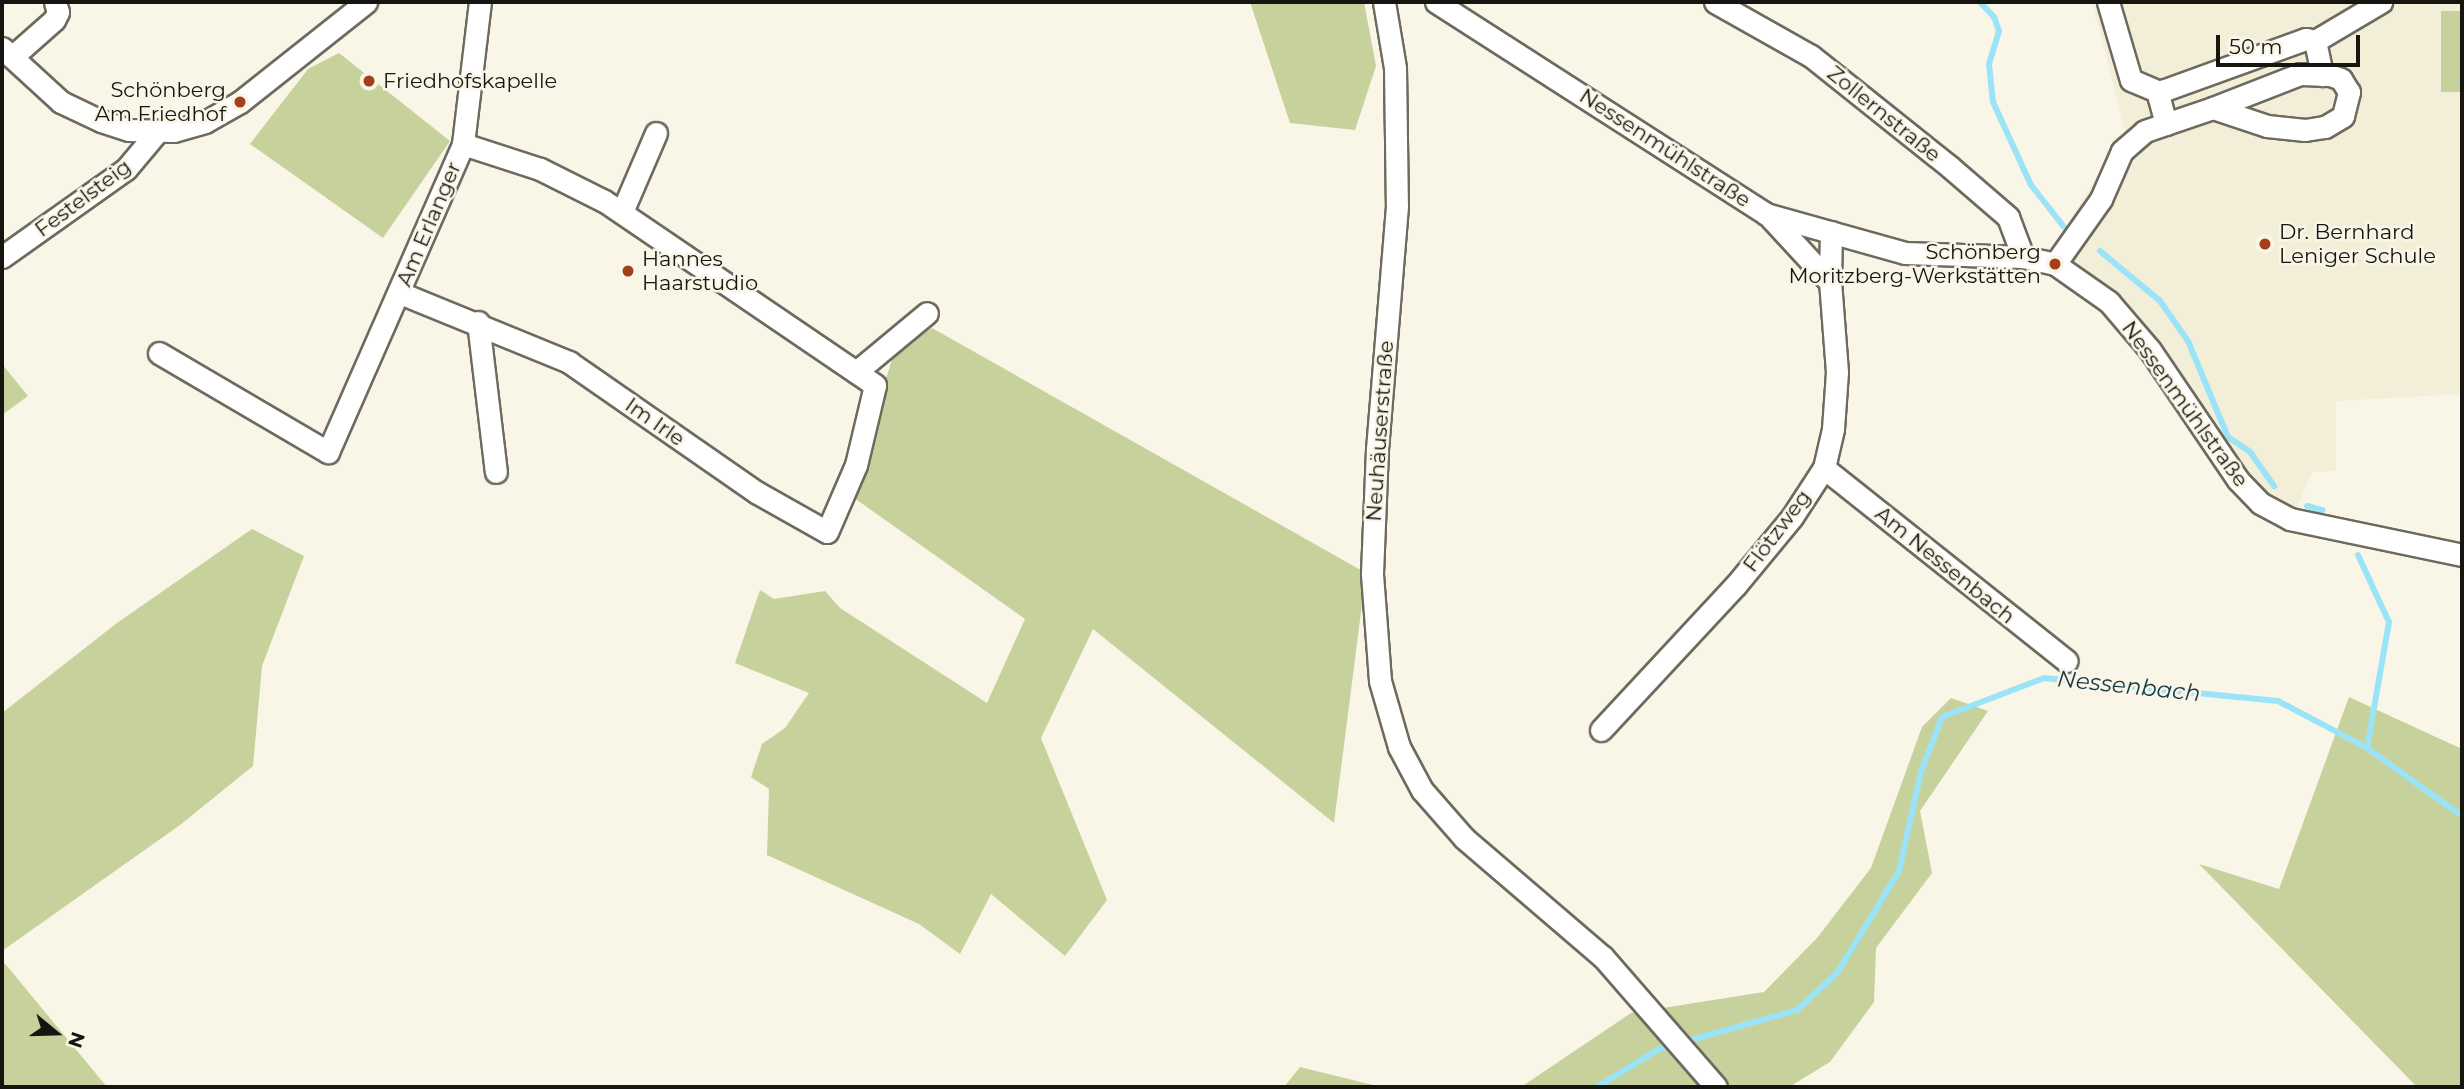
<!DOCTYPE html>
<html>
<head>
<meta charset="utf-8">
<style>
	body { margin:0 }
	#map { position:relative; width:2464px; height:1089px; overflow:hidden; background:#f9f6e8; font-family:Montserrat,sans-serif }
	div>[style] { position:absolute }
	.built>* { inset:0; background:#f3eed8 }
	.green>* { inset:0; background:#c7d19b; transform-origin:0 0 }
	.stream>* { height:6px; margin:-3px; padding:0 3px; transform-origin:3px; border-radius:3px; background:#9be4f8 }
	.roads { filter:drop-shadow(2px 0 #6d6a5e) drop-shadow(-2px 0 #6d6a5e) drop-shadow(0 2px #6d6a5e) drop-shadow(0 -2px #6d6a5e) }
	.minor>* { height:21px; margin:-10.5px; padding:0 10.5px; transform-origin:10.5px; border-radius:10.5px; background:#fff }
	.dots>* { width:19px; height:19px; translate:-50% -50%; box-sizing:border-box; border:4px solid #f9f6e8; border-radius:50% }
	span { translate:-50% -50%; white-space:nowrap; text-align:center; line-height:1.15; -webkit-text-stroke:5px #f9f6e8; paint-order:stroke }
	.poi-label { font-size:21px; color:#161510 }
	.left { translate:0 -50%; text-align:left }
	.right { translate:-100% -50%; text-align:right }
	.street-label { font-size:21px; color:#161510 }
	.water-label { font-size:23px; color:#193c44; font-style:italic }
	.frame { position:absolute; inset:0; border:4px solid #161510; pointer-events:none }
	.north { position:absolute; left:21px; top:998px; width:70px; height:70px; -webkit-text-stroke:5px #f9f6e8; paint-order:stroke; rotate:109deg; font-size:19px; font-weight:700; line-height:28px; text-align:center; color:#161510 }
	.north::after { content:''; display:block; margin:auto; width:24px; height:32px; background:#161510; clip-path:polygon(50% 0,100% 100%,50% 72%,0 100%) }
	.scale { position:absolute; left:2216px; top:35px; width:144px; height:32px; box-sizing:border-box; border:4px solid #161510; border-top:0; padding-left:9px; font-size:21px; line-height:24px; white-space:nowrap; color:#161510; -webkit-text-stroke:5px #f9f6e8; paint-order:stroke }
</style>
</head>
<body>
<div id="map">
	<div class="built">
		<i style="clip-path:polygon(2092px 2px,2462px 2px,2462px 394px,2336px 401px,2336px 471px,2312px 472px,2297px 508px,2277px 502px,2231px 456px,2069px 263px,2067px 225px,2125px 130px)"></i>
	</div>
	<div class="green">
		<i style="clip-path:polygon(1250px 2px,1364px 2px,1376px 66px,1355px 130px,1290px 123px)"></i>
		<i style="left:2441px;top:11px;width:21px;height:81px"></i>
		<i style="clip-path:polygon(339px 53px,450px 141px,383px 238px,250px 144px,308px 69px)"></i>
		<i style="clip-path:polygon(932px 328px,1366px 573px,1334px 823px,1093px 629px,1041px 738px,1107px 900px,1065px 956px,991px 894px,960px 954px,919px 924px,767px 855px,769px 789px,751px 777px,762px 744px,785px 728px,809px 693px,735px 663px,760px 590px,774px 599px,825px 591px,840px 608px,987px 703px,1025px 619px,850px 495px,894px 353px)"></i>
		<i style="clip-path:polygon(2px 364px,28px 396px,2px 415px)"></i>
		<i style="clip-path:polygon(252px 529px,304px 556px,262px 666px,253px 766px,180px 825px,2px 951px,2px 713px,117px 623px)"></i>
		<i style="clip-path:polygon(2349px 697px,2462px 749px,2462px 1087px,2417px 1087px,2199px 864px,2279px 889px)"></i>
		<i style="clip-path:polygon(1951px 698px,1988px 711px,1920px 811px,1932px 873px,1876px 948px,1874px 1002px,1830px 1062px,1789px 1087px,1521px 1087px,1631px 1013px,1764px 992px,1817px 938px,1871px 868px,1922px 727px)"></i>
		<i style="clip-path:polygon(2px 960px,107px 1087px,2px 1087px)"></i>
		<i style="clip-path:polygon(1300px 1067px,1381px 1087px,1284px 1087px)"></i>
	</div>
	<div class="stream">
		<i style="left:1980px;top:2px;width:21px;rotate:47deg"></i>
		<i style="left:1994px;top:17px;width:15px;rotate:70deg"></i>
		<i style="left:1999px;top:31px;width:34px;rotate:107deg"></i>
		<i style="left:1989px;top:64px;width:38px;rotate:84deg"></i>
		<i style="left:1993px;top:102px;width:91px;rotate:65.4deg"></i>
		<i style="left:2031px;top:185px;width:53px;rotate:51.8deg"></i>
		<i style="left:2100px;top:251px;width:78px;rotate:39.8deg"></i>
		<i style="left:2160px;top:301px;width:49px;rotate:55deg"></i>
		<i style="left:2188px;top:341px;width:104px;rotate:67.4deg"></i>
		<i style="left:2228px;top:437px;width:27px;rotate:34deg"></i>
		<i style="left:2250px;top:452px;width:42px;rotate:54.8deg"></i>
		<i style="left:2307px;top:506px;width:16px;rotate:15deg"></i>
		<i style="left:2358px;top:555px;width:74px;rotate:65.2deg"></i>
		<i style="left:2389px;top:622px;width:128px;rotate:99.9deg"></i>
		<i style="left:1597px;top:1087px;width:73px;rotate:-31.5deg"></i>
		<i style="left:1659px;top:1049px;width:143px;rotate:-15.8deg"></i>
		<i style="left:1797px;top:1010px;width:54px;rotate:-42.8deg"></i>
		<i style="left:1837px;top:973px;width:119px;rotate:-58.7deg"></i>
		<i style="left:1899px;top:871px;width:101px;rotate:-77.5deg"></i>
		<i style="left:1921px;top:772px;width:59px;rotate:-69.1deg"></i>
		<i style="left:1942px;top:717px;width:109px;rotate:-20.9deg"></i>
		<i style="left:2044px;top:678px;width:235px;rotate:5.6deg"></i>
		<i style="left:2278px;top:701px;width:101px;rotate:27.8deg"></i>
		<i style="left:2367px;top:748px;width:117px;rotate:35.6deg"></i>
	</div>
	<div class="roads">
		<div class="minor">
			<i style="left:1384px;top:2px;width:67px;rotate:80.5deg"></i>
			<i style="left:1395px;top:68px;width:138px;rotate:89.2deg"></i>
			<i style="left:1397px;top:206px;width:244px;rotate:94.7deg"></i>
			<i style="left:1377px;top:449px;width:125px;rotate:92.3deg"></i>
			<i style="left:1372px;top:574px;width:107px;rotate:85.7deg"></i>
			<i style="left:1380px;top:681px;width:69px;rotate:73.9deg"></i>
			<i style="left:1399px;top:747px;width:49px;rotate:61.9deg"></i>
			<i style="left:1422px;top:790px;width:64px;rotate:48.8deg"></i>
			<i style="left:1464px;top:838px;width:183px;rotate:40.6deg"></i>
			<i style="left:1603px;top:957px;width:172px;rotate:49deg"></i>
			<i style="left:1436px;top:2px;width:392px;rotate:32.7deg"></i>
			<i style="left:1766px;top:214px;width:144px;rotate:15.7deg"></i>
			<i style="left:1905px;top:253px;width:118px;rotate:1.9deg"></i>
			<i style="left:2023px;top:257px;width:33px;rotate:12deg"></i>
			<i style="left:2055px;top:264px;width:66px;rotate:35.1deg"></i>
			<i style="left:2109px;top:302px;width:63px;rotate:49.5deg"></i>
			<i style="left:2150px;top:350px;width:157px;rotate:55.9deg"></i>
			<i style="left:2238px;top:480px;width:32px;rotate:46deg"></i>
			<i style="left:2260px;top:503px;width:34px;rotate:28deg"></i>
			<i style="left:2290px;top:519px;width:176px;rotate:11.8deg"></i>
			<i style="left:1715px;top:2px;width:110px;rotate:29.4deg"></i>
			<i style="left:1811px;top:56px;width:178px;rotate:38.6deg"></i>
			<i style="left:1950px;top:167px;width:77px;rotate:40.8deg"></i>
			<i style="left:2008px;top:217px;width:43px;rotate:69.4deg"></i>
			<i style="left:2108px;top:2px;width:81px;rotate:73.6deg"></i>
			<i style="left:2131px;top:80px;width:33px;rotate:23deg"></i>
			<i style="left:2315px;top:41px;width:77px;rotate:-30.6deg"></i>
			<i style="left:2px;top:48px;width:80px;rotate:42.5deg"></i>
			<i style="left:61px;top:102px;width:44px;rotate:25.4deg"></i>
			<i style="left:101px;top:121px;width:29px;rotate:18deg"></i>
			<i style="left:129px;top:130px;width:45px;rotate:1.3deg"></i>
			<i style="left:174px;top:131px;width:32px;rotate:-16deg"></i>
			<i style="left:205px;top:122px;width:40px;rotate:-29.7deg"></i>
			<i style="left:240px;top:102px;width:161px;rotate:-38.4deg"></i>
			<i style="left:12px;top:57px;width:56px;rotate:-41.4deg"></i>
			<i style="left:54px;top:20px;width:9px;rotate:-63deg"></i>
			<i style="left:58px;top:12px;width:10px;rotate:-107deg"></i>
			<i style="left:2166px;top:124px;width:27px;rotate:-105deg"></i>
			<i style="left:2159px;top:98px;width:8px;rotate:-67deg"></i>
			<i style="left:2162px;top:91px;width:153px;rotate:-19.9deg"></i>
			<i style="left:2306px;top:39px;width:9px;rotate:13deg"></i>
			<i style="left:2315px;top:41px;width:35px;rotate:78deg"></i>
			<i style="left:622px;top:212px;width:86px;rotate:-66.7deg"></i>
			<i style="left:2px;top:257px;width:152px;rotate:-35.4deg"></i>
			<i style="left:126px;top:169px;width:48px;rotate:-50deg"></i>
			<i style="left:2055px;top:264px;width:80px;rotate:-54.7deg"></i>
			<i style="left:2101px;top:199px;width:52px;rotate:-66.4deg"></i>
			<i style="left:2122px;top:151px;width:30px;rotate:-41deg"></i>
			<i style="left:2145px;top:131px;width:72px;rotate:-18.7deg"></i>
			<i style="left:2213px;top:108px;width:57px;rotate:18.4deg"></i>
			<i style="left:2267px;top:126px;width:38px;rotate:6deg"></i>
			<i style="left:2305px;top:130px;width:20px;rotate:-9deg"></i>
			<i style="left:2325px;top:127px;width:21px;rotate:-31deg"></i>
			<i style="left:2343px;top:116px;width:25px;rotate:-76deg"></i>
			<i style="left:2349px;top:92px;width:15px;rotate:-122deg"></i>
			<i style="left:2341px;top:79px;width:12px;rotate:-160deg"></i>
			<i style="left:2330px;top:75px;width:30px;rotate:-178deg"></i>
			<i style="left:2300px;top:74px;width:93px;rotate:158.7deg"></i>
			<i style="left:1830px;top:282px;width:50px;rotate:-88.9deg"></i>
			<i style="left:400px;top:293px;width:183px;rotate:22.2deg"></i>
			<i style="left:569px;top:362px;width:228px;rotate:34.8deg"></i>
			<i style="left:756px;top:492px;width:81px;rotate:29.4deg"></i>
			<i style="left:827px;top:532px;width:73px;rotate:-66.6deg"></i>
			<i style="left:856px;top:465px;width:82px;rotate:-76.6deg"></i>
			<i style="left:875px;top:385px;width:328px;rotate:-145.8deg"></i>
			<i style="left:604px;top:201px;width:72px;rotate:-153.4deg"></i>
			<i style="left:540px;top:169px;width:81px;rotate:-162deg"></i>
			<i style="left:478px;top:322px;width:151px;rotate:83.2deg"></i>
			<i style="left:159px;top:353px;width:196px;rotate:30.4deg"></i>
			<i style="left:328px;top:452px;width:336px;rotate:-66.3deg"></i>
			<i style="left:463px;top:144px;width:143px;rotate:-83.2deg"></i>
			<i style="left:856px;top:372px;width:92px;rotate:-39.7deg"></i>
			<i style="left:1824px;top:468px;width:310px;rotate:38.5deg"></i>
			<i style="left:1601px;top:730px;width:197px;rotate:-47.1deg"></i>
			<i style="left:1735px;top:586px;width:89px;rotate:-50.4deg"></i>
			<i style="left:1792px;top:517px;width:59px;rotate:-56.9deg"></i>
			<i style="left:1824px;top:468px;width:40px;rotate:-77deg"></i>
			<i style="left:1833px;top:429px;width:57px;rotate:-86deg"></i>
			<i style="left:1837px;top:372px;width:90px;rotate:-94.4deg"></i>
			<i style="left:1830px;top:282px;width:91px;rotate:-132.8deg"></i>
		</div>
	</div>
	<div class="dots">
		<i style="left:369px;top:81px;background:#a53e1b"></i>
		<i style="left:240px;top:102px;background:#a53e1b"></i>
		<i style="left:2265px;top:244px;background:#a53e1b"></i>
		<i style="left:2055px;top:264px;background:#a53e1b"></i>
		<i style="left:628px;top:271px;background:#a53e1b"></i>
	</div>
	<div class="poi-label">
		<span class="left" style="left:383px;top:81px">Friedhofskapelle</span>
		<span class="right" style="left:226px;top:102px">Schönberg<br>Am Friedhof</span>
		<span class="left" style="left:2279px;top:244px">Dr. Bernhard<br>Leniger Schule</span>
		<span class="right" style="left:2041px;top:264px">Schönberg<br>Moritzberg-Werkstätten</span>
		<span class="left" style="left:642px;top:271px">Hannes<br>Haarstudio</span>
	</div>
	<div class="street-label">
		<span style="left:1884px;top:114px;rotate:39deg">Zollernstraße</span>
		<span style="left:1665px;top:148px;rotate:33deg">Nessenmühlstraße</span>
		<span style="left:83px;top:198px;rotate:-37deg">Festelsteig</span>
		<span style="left:429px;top:224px;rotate:-67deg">Am Erlanger</span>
		<span style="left:2185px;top:404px;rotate:54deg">Nessenmühlstraße</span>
		<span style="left:655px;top:422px;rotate:35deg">Im Irle</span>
		<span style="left:1380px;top:431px;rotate:-86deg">Neuhäuserstraße</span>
		<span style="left:1777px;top:531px;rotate:-53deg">Flötzweg</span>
		<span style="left:1945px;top:565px;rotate:39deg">Am Nessenbach</span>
	</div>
	<div class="water-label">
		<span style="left:2129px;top:686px;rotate:6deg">Nessenbach</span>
	</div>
	<div class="frame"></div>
	<div class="north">N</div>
	<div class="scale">50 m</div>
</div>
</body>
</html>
